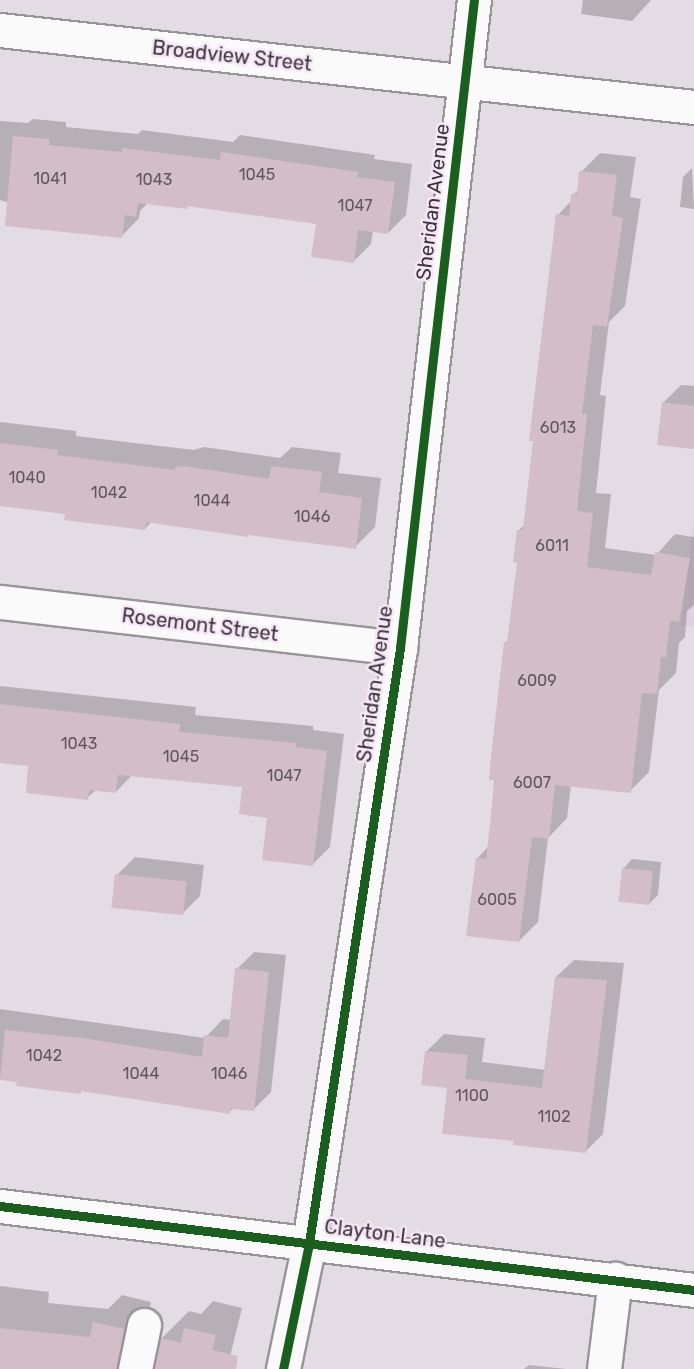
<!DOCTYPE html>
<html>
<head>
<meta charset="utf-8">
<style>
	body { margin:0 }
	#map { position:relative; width:694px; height:1369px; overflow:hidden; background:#e4dce4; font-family:Rubik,sans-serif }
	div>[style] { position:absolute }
	.built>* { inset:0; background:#e0d1e0 }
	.shadow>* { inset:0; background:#0003 }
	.building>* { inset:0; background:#d3bdc7; transform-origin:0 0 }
	.roads { filter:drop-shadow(2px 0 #99939a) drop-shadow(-2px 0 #99939a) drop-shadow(0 2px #99939a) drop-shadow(0 -2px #99939a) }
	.minor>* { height:33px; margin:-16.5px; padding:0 16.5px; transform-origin:16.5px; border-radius:16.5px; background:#fbfafb }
	.cycleway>* { height:9px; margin:-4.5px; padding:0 4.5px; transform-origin:4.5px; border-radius:4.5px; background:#1b5e20 }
	span { translate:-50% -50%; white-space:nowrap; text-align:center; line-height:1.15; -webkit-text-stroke:5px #f6e6f6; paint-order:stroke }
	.number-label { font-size:16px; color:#61575e }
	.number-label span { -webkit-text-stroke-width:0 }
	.street-label { font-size:20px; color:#3b353b }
</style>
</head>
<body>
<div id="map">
	<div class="built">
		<i style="clip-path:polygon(694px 514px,694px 627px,681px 625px)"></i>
	</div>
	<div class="shadow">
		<i style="clip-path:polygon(583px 0,651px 0,632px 21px,581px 14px)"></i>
		<i style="clip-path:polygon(33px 119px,66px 122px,66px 127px,138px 134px,142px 130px,233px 142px,240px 135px,375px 155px,374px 159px,412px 164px,406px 215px,388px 233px,373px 231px,371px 244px,353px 262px,317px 223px,189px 205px,186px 208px,148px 203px,140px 211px,139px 218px,122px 236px,0 200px,0 121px,28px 123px)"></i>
		<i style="clip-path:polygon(600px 153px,636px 157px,630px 197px,641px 199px,625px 306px,609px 322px,600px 395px,606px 396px,596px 493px,611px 494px,605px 548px,656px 555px,675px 534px,694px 537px,694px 605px,687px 611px,685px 637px,679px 643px,676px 673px,659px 690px,649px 772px,630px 791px,571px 785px,567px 818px,548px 838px,538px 922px,519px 941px,477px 859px,489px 846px,505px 643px,509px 639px,518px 562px,519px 530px,526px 523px,558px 215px,572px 200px,573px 195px,579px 189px,581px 172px)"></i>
		<i style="clip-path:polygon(692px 168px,694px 209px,680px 207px,683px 177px)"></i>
		<i style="clip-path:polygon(681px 385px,694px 386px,694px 448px,663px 403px)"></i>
		<i style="clip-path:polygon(0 422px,76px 431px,76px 436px,194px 450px,204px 447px,280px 458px,292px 447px,341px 453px,338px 473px,381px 478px,375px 527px,355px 547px,152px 521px,145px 529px,66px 513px,0 505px)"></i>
		<i style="clip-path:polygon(0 686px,196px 707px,195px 715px,313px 726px,313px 730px,344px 734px,330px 847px,313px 864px,244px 786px,132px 775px,116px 792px,96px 790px,87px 798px,29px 765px,0 761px)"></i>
		<i style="clip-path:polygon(135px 857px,204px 865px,200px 896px,182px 914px,117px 875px)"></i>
		<i style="clip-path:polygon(632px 859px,661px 862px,658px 895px,649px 904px,623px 869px)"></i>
		<i style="clip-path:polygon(254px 952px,286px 955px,271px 1092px,254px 1109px,234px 1108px,229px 1112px,0 1078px,0 1009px,205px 1038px,223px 1019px,232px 1020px,237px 969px)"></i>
		<i style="clip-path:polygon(574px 960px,624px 963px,603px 1134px,585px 1152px,516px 1139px,448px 1087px,426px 1052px,444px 1034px,485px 1038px,482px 1062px,546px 1070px,556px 977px)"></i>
		<i style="clip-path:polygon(0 1286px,49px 1292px,48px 1303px,108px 1309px,122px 1295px,151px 1302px,144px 1346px,150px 1356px,157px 1359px,162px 1338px,189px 1311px,201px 1314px,213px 1301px,242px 1308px,227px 1369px,0 1369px)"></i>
		<i style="clip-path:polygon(529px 1365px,566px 1369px,524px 1369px)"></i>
	</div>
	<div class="building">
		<i style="clip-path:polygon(13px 136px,49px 139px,49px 145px,122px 152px,122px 148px,220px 160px,221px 152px,358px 172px,357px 177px,395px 182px,388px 234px,358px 230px,354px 263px,311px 257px,316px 224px,187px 206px,187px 209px,138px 203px,136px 217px,125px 215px,122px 238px,5px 226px)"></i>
		<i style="clip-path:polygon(579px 171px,617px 175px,612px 216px,623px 218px,607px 327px,593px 325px,582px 414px,587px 414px,577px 511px,593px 513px,587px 567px,651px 575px,655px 552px,690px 558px,679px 622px,670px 621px,666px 657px,661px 657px,657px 694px,642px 693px,631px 793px,555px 785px,549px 839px,532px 837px,519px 942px,466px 936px,476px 858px,486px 859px,495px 780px,489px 780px,491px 756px,504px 642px,507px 642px,517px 563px,513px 562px,517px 530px,523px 530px,533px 441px,529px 441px,556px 214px,569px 216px,571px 194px,577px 194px)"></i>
		<i style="clip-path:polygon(662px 402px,694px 406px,694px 449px,657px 445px)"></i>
		<i style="clip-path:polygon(0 443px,58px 450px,57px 455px,175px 470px,175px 467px,184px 466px,269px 479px,271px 466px,322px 472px,319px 492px,362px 498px,356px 549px,248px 535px,248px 537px,146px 522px,145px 530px,64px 520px,65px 514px,0 506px)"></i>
		<i style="clip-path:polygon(0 704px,180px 724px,179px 732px,296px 743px,296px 747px,327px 751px,313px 866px,262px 860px,267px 818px,239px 814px,242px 787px,118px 775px,116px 793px,89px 790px,88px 800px,26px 793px,28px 766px,0 763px)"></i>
		<i style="left:622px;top:868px;width:31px;height:34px;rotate:6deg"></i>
		<i style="left:115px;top:874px;width:72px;height:34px;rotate:6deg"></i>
		<i style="clip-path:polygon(235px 968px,269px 972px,254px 1111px,230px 1109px,230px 1114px,81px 1091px,81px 1094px,16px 1086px,17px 1082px,0 1080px,5px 1030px,82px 1038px,202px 1057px,204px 1035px,228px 1038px)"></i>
		<i style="clip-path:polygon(555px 977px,607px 980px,586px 1153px,513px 1145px,514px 1141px,442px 1134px,447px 1088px,421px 1085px,425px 1051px,468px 1055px,465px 1079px,542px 1088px)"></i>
		<i style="clip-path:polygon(93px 1322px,124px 1329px,117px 1369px,0 1369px,0 1328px,90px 1337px)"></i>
		<i style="clip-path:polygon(184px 1328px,216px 1335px,212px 1350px,238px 1356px,236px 1369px,154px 1369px,161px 1338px,181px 1343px)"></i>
	</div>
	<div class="roads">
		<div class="minor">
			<i style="left:0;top:30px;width:698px;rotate:6.33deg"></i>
			<i style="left:0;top:602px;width:403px;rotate:6.6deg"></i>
			<i style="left:0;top:1206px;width:699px;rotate:6.9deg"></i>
			<i style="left:135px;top:1369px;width:45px;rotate:-78.4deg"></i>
			<i style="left:283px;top:1369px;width:129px;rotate:-78.3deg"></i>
			<i style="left:309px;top:1243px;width:602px;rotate:-81.3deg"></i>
			<i style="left:400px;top:648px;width:652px;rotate:-83.49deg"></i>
			<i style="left:604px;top:1369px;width:91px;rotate:-83deg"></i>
		</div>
	</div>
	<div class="cycleway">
		<i style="left:0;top:1206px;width:699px;rotate:6.9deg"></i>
		<i style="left:283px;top:1369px;width:129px;rotate:-78.3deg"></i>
		<i style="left:309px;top:1243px;width:602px;rotate:-81.3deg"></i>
		<i style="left:400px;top:648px;width:652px;rotate:-83.49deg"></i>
	</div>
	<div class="number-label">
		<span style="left:257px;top:175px">1045</span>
		<span style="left:50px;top:179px">1041</span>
		<span style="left:154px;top:180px">1043</span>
		<span style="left:355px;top:206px">1047</span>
		<span style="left:558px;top:428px">6013</span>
		<span style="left:27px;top:478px">1040</span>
		<span style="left:109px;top:493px">1042</span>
		<span style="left:212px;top:501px">1044</span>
		<span style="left:312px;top:517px">1046</span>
		<span style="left:552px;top:546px">6011</span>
		<span style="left:537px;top:681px">6009</span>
		<span style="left:79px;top:744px">1043</span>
		<span style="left:181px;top:757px">1045</span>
		<span style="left:284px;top:776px">1047</span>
		<span style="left:532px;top:783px">6007</span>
		<span style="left:497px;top:900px">6005</span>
		<span style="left:44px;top:1056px">1042</span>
		<span style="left:141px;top:1074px">1044</span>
		<span style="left:229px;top:1074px">1046</span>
		<span style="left:472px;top:1096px">1100</span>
		<span style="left:554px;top:1117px">1102</span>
	</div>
	<div class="street-label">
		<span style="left:232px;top:56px;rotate:6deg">Broadview Street</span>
		<span style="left:433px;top:202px;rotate:-83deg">Sheridan Avenue</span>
		<span style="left:200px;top:625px;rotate:7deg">Rosemont Street</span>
		<span style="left:375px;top:684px;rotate:-82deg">Sheridan Avenue</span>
		<span style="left:385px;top:1234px;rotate:7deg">Clayton Lane</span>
	</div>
</div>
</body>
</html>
